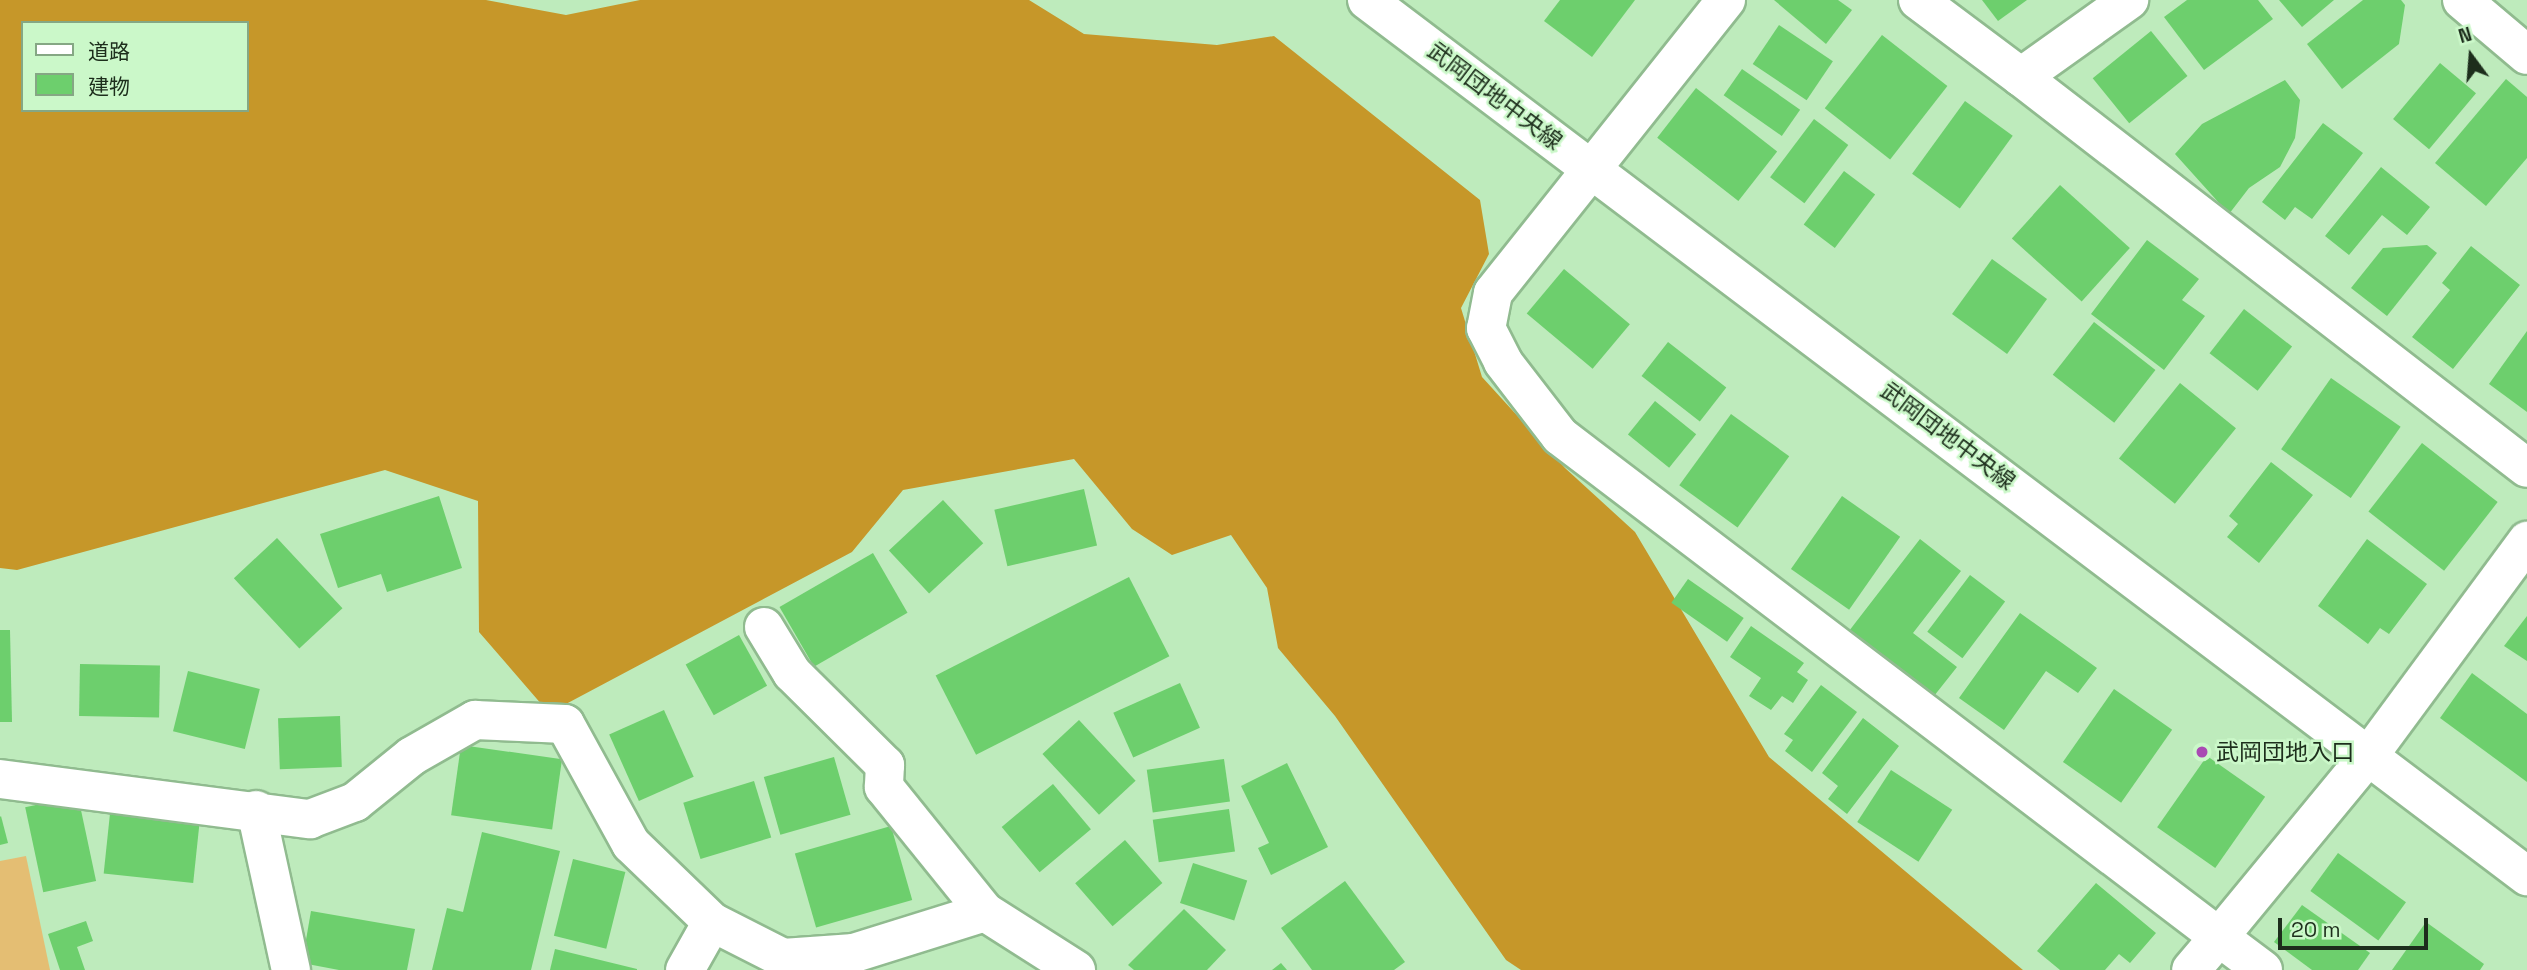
<!DOCTYPE html>
<html>
<head>
<meta charset="utf-8">
<style>
	body { margin:0 }
	#map { position:relative; width:2527px; height:970px; overflow:hidden; background:#beebbc; font-family:"Space Grotesk","Noto Sans JP",sans-serif }
	div>[style] { position:absolute }
	.green>* { inset:0; background:#e4be73 }
	.forest>* { inset:0; background:#c69729 }
	.building>* { inset:0; background:#6dcf6d; transform-origin:0 0 }
	.roads { filter:drop-shadow(2px 0 #90bb8f) drop-shadow(-2px 0 #90bb8f) drop-shadow(0 2px #90bb8f) drop-shadow(0 -2px #90bb8f) }
	.minor>* { height:38px; margin:-19px; padding:0 19px; transform-origin:19px; border-radius:19px; background:#fff }
	.dots>* { width:19px; height:19px; translate:-50% -50%; box-sizing:border-box; border:4px solid #cbf8c9; border-radius:50% }
	span { translate:-50% -50%; white-space:nowrap; text-align:center; line-height:1.15; -webkit-text-stroke:5px #cbf8c9; paint-order:stroke }
	.street-label { font-size:23px; color:#1d2e1c }
	.poi-label { font-size:23px; color:#1d2e1c }
	.left { translate:0 -50%; text-align:left }
	.legend { position:absolute; left:21px; top:21px; width:228px; height:91px; box-sizing:border-box; background:#cbf8c9; border:2px solid #85a784; margin:0; padding:9px 12px; list-style:none; font-size:21px; color:#1d2e1c }
	.legend li { display:flex; align-items:center; gap:14px; height:35px }
	.legend b { width:35px; border:2px solid #85a784 }
	.north { position:absolute; left:2436px; top:21px; width:70px; height:70px; -webkit-text-stroke:5px #cbf8c9; paint-order:stroke; rotate:344deg; font-size:19px; font-weight:700; line-height:28px; text-align:center; color:#1d2e1c }
	.north::after { content:''; display:block; margin:auto; width:24px; height:32px; background:#1d2e1c; clip-path:polygon(50% 0,100% 100%,50% 72%,0 100%) }
	.scale { position:absolute; left:2278px; top:918px; width:150px; height:32px; box-sizing:border-box; border:4px solid #1d2e1c; border-top:0; padding-left:9px; font-size:21px; line-height:24px; white-space:nowrap; color:#1d2e1c; -webkit-text-stroke:5px #cbf8c9; paint-order:stroke }
</style>
</head>
<body>
<div id="map">
	<div class="green">
		<i style="clip-path:polygon(26px 856px,50px 970px,0 970px,0 861px)"></i>
	</div>
	<div class="forest">
		<i style="clip-path:polygon(evenodd,0 0,486px 0,566px 15px,640px 0,1029px 0,1084px 34px,1217px 45px,1274px 36px,1480px 200px,1489px 254px,1461px 308px,1482px 377px,1565px 468px,1635px 532px,1769px 757px,2023px 970px,1521px 970px,1506px 960px,1335px 716px,1278px 648px,1267px 588px,1231px 535px,1172px 555px,1132px 529px,1074px 459px,903px 490px,852px 552px,549px 713px,479px 632px,478px 501px,385px 470px,17px 570px,0 568px,0 0,23px 23px,247px 23px,247px 110px,23px 110px,23px 23px)"></i>
	</div>
	<div class="building">
		<i style="clip-path:polygon(1560px 0,1635px 0,1592px 57px,1544px 21px)"></i>
		<i style="clip-path:polygon(1774px 0,1838px 0,1852px 10px,1826px 44px)"></i>
		<i style="clip-path:polygon(1982px 0,2027px 0,1998px 21px)"></i>
		<i style="clip-path:polygon(2187px 0,2258px 0,2273px 19px,2204px 70px,2164px 17px)"></i>
		<i style="clip-path:polygon(2279px 0,2334px 0,2302px 27px)"></i>
		<i style="clip-path:polygon(2363px 0,2401px 0,2405px 5px,2399px 44px,2342px 89px,2307px 44px)"></i>
		<i style="left:1779px;top:25px;width:65px;height:47px;rotate:34deg"></i>
		<i style="left:2151px;top:31px;width:58px;height:75px;rotate:51deg"></i>
		<i style="left:1882px;top:35px;width:83px;height:93px;rotate:38deg"></i>
		<i style="left:2440px;top:63px;width:47px;height:73px;rotate:40deg"></i>
		<i style="left:1742px;top:69px;width:71px;height:32px;rotate:35deg"></i>
		<i style="clip-path:polygon(2506px 79px,2527px 97px,2527px 158px,2486px 206px,2435px 163px)"></i>
		<i style="clip-path:polygon(2285px 80px,2300px 100px,2295px 138px,2280px 167px,2249px 188px,2229px 214px,2175px 154px,2202px 124px)"></i>
		<i style="left:1696px;top:88px;width:103px;height:63px;rotate:38deg"></i>
		<i style="left:1965px;top:101px;width:59px;height:90px;rotate:36deg"></i>
		<i style="left:1814px;top:119px;width:43px;height:73px;rotate:37deg"></i>
		<i style="clip-path:polygon(2323px 123px,2363px 153px,2312px 219px,2295px 207px,2285px 220px,2262px 202px)"></i>
		<i style="clip-path:polygon(2381px 167px,2430px 207px,2407px 235px,2382px 215px,2349px 255px,2325px 236px)"></i>
		<i style="left:1844px;top:171px;width:39px;height:67px;rotate:37deg"></i>
		<i style="left:2060px;top:185px;width:94px;height:72px;rotate:42deg"></i>
		<i style="clip-path:polygon(2147px 240px,2199px 279px,2182px 300px,2205px 316px,2164px 370px,2091px 314px)"></i>
		<i style="clip-path:polygon(2427px 245px,2437px 253px,2387px 316px,2351px 288px,2383px 248px)"></i>
		<i style="clip-path:polygon(2471px 246px,2520px 285px,2453px 369px,2412px 337px,2450px 290px,2442px 283px)"></i>
		<i style="left:1992px;top:259px;width:68px;height:68px;rotate:36deg"></i>
		<i style="left:1564px;top:269px;width:86px;height:58px;rotate:40deg"></i>
		<i style="left:2244px;top:309px;width:61px;height:56px;rotate:38deg"></i>
		<i style="left:2094px;top:322px;width:78px;height:67px;rotate:38deg"></i>
		<i style="clip-path:polygon(2527px 331px,2527px 412px,2489px 384px)"></i>
		<i style="left:1668px;top:342px;width:74px;height:43px;rotate:38deg"></i>
		<i style="left:2331px;top:378px;width:85px;height:87px;rotate:35deg"></i>
		<i style="left:2180px;top:383px;width:72px;height:97px;rotate:39deg"></i>
		<i style="left:1655px;top:401px;width:53px;height:43px;rotate:39deg"></i>
		<i style="left:1731px;top:414px;width:72px;height:88px;rotate:36deg"></i>
		<i style="left:2422px;top:443px;width:96px;height:87px;rotate:38deg"></i>
		<i style="clip-path:polygon(2271px 462px,2313px 495px,2259px 563px,2227px 537px,2238px 524px,2229px 516px)"></i>
		<i style="left:1084px;top:489px;width:58px;height:92px;rotate:77deg"></i>
		<i style="clip-path:polygon(439px 496px,462px 568px,387px 592px,381px 574px,338px 588px,320px 534px)"></i>
		<i style="left:1842px;top:496px;width:71px;height:89px;rotate:35deg"></i>
		<i style="left:943px;top:500px;width:59px;height:74px;rotate:47deg"></i>
		<i style="left:277px;top:538px;width:96px;height:59px;rotate:47deg"></i>
		<i style="clip-path:polygon(1920px 539px,1961px 571px,1913px 633px,1957px 667px,1934px 696px,1849px 631px)"></i>
		<i style="clip-path:polygon(2367px 539px,2427px 584px,2389px 634px,2380px 628px,2368px 644px,2318px 606px)"></i>
		<i style="left:873px;top:553px;width:69px;height:108px;rotate:60deg"></i>
		<i style="left:1970px;top:575px;width:44px;height:71px;rotate:37deg"></i>
		<i style="left:1129px;top:577px;width:89px;height:217px;rotate:63deg"></i>
		<i style="left:1688px;top:579px;width:68px;height:29px;rotate:35deg"></i>
		<i style="clip-path:polygon(2020px 613px,2097px 668px,2078px 693px,2046px 671px,2004px 730px,1959px 698px)"></i>
		<i style="clip-path:polygon(2527px 616px,2527px 661px,2504px 646px)"></i>
		<i style="clip-path:polygon(1751px 626px,1804px 663px,1797px 672px,1808px 680px,1793px 703px,1782px 696px,1771px 710px,1749px 696px,1761px 678px,1730px 657px)"></i>
		<i style="clip-path:polygon(0 630px,10px 630px,12px 722px,0 722px)"></i>
		<i style="left:739px;top:635px;width:58px;height:61px;rotate:61deg"></i>
		<i style="left:80px;top:664px;width:80px;height:52px;rotate:1deg"></i>
		<i style="left:188px;top:671px;width:74px;height:62px;rotate:14deg"></i>
		<i style="clip-path:polygon(2472px 673px,2527px 714px,2527px 782px,2440px 718px)"></i>
		<i style="left:1180px;top:683px;width:49px;height:73px;rotate:66deg"></i>
		<i style="clip-path:polygon(1821px 685px,1857px 712px,1812px 772px,1785px 751px,1793px 740px,1784px 734px)"></i>
		<i style="left:2114px;top:689px;width:71px;height:89px;rotate:35deg"></i>
		<i style="left:664px;top:710px;width:73px;height:60px;rotate:66deg"></i>
		<i style="left:340px;top:716px;width:51px;height:62px;rotate:88deg"></i>
		<i style="clip-path:polygon(1863px 718px,1899px 746px,1847px 814px,1828px 799px,1838px 786px,1822px 773px)"></i>
		<i style="left:1079px;top:720px;width:83px;height:50px;rotate:47deg"></i>
		<i style="left:461px;top:745px;width:102px;height:71px;rotate:8deg"></i>
		<i style="left:2207px;top:756px;width:71px;height:87px;rotate:35deg"></i>
		<i style="left:834px;top:757px;width:60px;height:73px;rotate:74deg"></i>
		<i style="left:1224px;top:759px;width:43px;height:78px;rotate:82deg"></i>
		<i style="clip-path:polygon(1287px 763px,1328px 847px,1271px 875px,1258px 848px,1269px 843px,1241px 786px)"></i>
		<i style="left:1891px;top:770px;width:73px;height:62px;rotate:33deg"></i>
		<i style="left:754px;top:781px;width:59px;height:74px;rotate:73deg"></i>
		<i style="left:1053px;top:784px;width:59px;height:67px;rotate:50deg"></i>
		<i style="left:78px;top:796px;width:87px;height:54px;rotate:78deg"></i>
		<i style="left:111px;top:804px;width:90px;height:70px;rotate:6deg"></i>
		<i style="left:1229px;top:809px;width:43px;height:77px;rotate:82deg"></i>
		<i style="clip-path:polygon(1px 816px,8px 843px,0 845px,0 817px)"></i>
		<i style="left:891px;top:826px;width:77px;height:100px;rotate:74deg"></i>
		<i style="clip-path:polygon(482px 832px,560px 851px,531px 970px,432px 970px,447px 908px,463px 912px)"></i>
		<i style="left:1125px;top:840px;width:57px;height:66px;rotate:49deg"></i>
		<i style="left:2338px;top:853px;width:84px;height:47px;rotate:36deg"></i>
		<i style="left:573px;top:859px;width:54px;height:79px;rotate:14deg"></i>
		<i style="left:1193px;top:863px;width:57px;height:42px;rotate:18deg"></i>
		<i style="clip-path:polygon(1345px 881px,1405px 962px,1394px 970px,1312px 970px,1281px 928px)"></i>
		<i style="clip-path:polygon(2096px 883px,2156px 933px,2130px 963px,2119px 954px,2105px 970px,2060px 970px,2037px 951px)"></i>
		<i style="clip-path:polygon(2302px 905px,2370px 953px,2358px 970px,2312px 970px,2274px 942px)"></i>
		<i style="clip-path:polygon(1184px 909px,1226px 950px,1207px 970px,1134px 970px,1128px 965px)"></i>
		<i style="clip-path:polygon(311px 911px,415px 929px,407px 970px,339px 970px,302px 963px)"></i>
		<i style="clip-path:polygon(86px 921px,93px 941px,77px 947px,85px 970px,60px 970px,48px 934px)"></i>
		<i style="clip-path:polygon(2426px 922px,2484px 964px,2480px 970px,2392px 970px)"></i>
		<i style="clip-path:polygon(555px 949px,637px 969px,637px 970px,550px 970px)"></i>
		<i style="clip-path:polygon(1281px 963px,1287px 970px,1272px 970px)"></i>
	</div>
	<div class="roads">
		<div class="minor">
			<i style="left:1367px;top:0;width:1454px;rotate:37.06deg"></i>
			<i style="left:1726px;top:0;width:374px;rotate:128.5deg"></i>
			<i style="left:1493px;top:293px;width:36px;rotate:101deg"></i>
			<i style="left:1486px;top:328px;width:38px;rotate:63deg"></i>
			<i style="left:1503px;top:362px;width:93px;rotate:52.4deg"></i>
			<i style="left:1560px;top:436px;width:828px;rotate:37.24deg"></i>
			<i style="left:2219px;top:937px;width:43px;rotate:130.3deg"></i>
			<i style="left:1918px;top:0;width:129px;rotate:36.8deg"></i>
			<i style="left:2021px;top:77px;width:133px;rotate:-35.5deg"></i>
			<i style="left:2462px;top:0;width:85px;rotate:40.2deg"></i>
			<i style="left:2021px;top:77px;width:639px;rotate:37.69deg"></i>
			<i style="left:764px;top:627px;width:54px;rotate:58.7deg"></i>
			<i style="left:792px;top:673px;width:131px;rotate:44.7deg"></i>
			<i style="left:885px;top:765px;width:22px;rotate:93deg"></i>
			<i style="left:884px;top:787px;width:161px;rotate:51.1deg"></i>
			<i style="left:0;top:779px;width:313px;rotate:7.4deg"></i>
			<i style="left:310px;top:819px;width:48px;rotate:-20.7deg"></i>
			<i style="left:355px;top:802px;width:73px;rotate:-38.9deg"></i>
			<i style="left:412px;top:756px;width:73px;rotate:-29.7deg"></i>
			<i style="left:475px;top:720px;width:90px;rotate:2.5deg"></i>
			<i style="left:565px;top:724px;width:137px;rotate:61.2deg"></i>
			<i style="left:631px;top:844px;width:112px;rotate:43.9deg"></i>
			<i style="left:712px;top:922px;width:80px;rotate:26.9deg"></i>
			<i style="left:783px;top:958px;width:71px;rotate:-4deg"></i>
			<i style="left:854px;top:953px;width:137px;rotate:-17.4deg"></i>
			<i style="left:985px;top:912px;width:108px;rotate:32.5deg"></i>
			<i style="left:256px;top:810px;width:164px;rotate:77.7deg"></i>
			<i style="left:685px;top:970px;width:55px;rotate:-60.6deg"></i>
			<i style="left:2263px;top:970px;width:55px;rotate:-143.1deg"></i>
			<i style="left:2219px;top:937px;width:237px;rotate:-50.5deg"></i>
			<i style="left:2370px;top:754px;width:265px;rotate:-53.6deg"></i>
		</div>
	</div>
	<div class="dots">
		<i style="left:2202px;top:752px;background:#a94ab3"></i>
	</div>
	<div class="street-label">
		<span style="left:1495px;top:96px;rotate:37deg">武岡団地中央線</span>
		<span style="left:1948px;top:436px;rotate:37deg">武岡団地中央線</span>
	</div>
	<div class="poi-label">
		<span class="left" style="left:2216px;top:752px">武岡団地入口</span>
	</div>
	<ul class="legend">
	<li><b style="height:9px;background:#fff"></b>道路</li>
	<li><b style="height:19px;background:#6dcf6d"></b>建物</li>
	</ul>
	<div class="north">N</div>
	<div class="scale">20 m</div>
</div>
</body>
</html>
